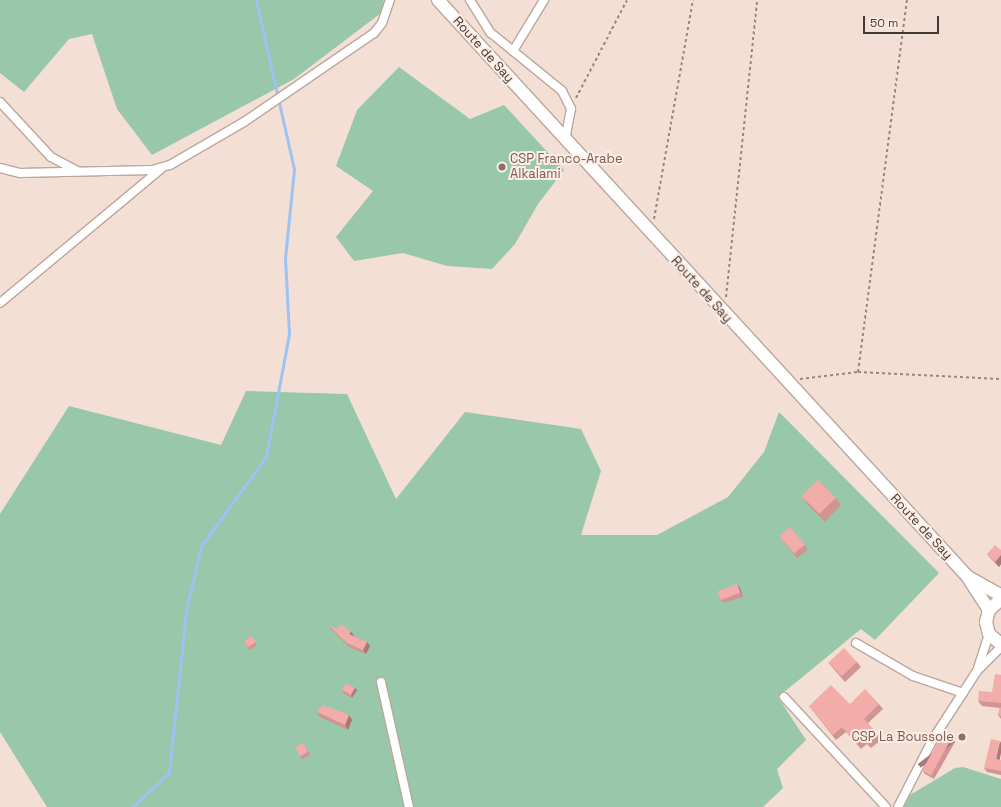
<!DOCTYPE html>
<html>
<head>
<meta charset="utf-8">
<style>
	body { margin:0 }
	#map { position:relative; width:1001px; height:807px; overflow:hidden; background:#f4dfd4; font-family:"Space Grotesk",sans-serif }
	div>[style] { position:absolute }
	.green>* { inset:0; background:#98c7aa }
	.stream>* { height:3px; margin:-1.5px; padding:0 1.5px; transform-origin:1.5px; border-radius:1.5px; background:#9dc2f4 }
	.path>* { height:2px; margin-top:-1px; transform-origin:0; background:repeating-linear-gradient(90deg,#968880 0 3px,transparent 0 6px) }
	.roads { filter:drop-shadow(1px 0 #bba79d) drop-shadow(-1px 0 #bba79d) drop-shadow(0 1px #bba79d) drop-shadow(0 -1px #bba79d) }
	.street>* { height:8px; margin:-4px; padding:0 4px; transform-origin:4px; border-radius:4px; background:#fff }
	.secondary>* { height:12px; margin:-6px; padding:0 6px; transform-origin:6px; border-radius:6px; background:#fff }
	.wall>* { inset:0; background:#d09593; transform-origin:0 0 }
	.shaded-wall>* { inset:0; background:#a97978; transform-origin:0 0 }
	.building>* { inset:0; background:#f2adab; transform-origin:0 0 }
	.dots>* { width:11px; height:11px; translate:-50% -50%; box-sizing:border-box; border:2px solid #feede5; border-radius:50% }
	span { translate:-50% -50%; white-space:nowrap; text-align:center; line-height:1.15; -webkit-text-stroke:4px #feede5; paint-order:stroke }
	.street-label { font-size:13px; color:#423a35 }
	.education-label { font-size:13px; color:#785e54 }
	.left { translate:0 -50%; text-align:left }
	.right { translate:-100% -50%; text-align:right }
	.scale { position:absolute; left:863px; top:16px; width:76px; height:18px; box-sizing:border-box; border:2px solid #423a35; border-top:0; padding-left:5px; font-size:12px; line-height:14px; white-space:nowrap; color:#423a35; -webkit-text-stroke:3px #feede5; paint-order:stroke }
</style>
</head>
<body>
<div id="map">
	<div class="green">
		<i style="clip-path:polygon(0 0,384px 0,381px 13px,294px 79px,152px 155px,117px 109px,92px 34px,69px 39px,24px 92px,0 73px)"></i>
		<i style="clip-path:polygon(399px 67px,470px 119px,504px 105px,564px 170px,538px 204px,515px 244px,492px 269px,447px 266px,403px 253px,354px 261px,336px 237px,373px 191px,336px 166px,357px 110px)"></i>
		<i style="clip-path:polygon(246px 391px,347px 394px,396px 499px,465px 412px,581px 429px,601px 471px,581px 535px,657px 535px,728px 497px,764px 452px,779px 412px,939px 573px,875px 640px,861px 629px,778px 697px,806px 740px,777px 769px,783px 788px,763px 807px,47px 807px,0 732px,0 514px,69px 406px,221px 445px)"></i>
		<i style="clip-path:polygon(963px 767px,1001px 779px,1001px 807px,904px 807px,910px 795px,955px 768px)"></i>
	</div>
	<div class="stream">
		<i style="left:132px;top:807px;width:50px;rotate:-42.6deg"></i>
		<i style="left:169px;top:773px;width:162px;rotate:-84deg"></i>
		<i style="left:186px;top:612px;width:68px;rotate:-77.2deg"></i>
		<i style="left:201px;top:546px;width:110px;rotate:-53.9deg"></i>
		<i style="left:266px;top:457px;width:125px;rotate:-79.4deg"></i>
		<i style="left:289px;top:334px;width:76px;rotate:-93deg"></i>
		<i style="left:285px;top:258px;width:89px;rotate:-84.2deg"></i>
		<i style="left:294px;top:169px;width:173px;rotate:-102.7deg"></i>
	</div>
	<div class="path">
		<i style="left:576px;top:98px;width:110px;rotate:-62.5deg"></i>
		<i style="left:654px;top:219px;width:222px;rotate:-79.9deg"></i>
		<i style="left:726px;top:297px;width:299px;rotate:-84deg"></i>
		<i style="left:858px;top:372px;width:375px;rotate:-82.5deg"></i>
		<i style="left:800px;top:379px;width:58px;rotate:-6.9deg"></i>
		<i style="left:858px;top:372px;width:143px;rotate:2.8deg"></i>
	</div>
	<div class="roads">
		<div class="street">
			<i style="left:470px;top:0;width:39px;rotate:58deg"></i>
			<i style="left:491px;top:33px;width:92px;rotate:39.2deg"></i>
			<i style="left:562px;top:91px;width:20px;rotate:63deg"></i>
			<i style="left:571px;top:109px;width:32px;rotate:101deg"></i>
			<i style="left:513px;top:51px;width:60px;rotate:-58.7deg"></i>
			<i style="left:0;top:102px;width:75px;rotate:47.2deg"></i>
			<i style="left:51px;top:157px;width:30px;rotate:28deg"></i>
			<i style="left:0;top:168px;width:21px;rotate:14deg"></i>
			<i style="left:20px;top:173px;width:132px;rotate:-1.3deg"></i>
			<i style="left:152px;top:170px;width:19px;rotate:-16deg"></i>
			<i style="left:170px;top:165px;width:86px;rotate:-30.2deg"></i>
			<i style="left:244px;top:122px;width:158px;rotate:-34.4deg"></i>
			<i style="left:374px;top:33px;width:13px;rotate:-51deg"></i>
			<i style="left:382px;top:23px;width:24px;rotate:-71deg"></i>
			<i style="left:0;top:303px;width:209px;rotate:-39.8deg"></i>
			<i style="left:856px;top:643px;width:66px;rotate:30.1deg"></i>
			<i style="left:913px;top:676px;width:53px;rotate:18.8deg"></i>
			<i style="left:978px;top:668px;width:36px;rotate:-72deg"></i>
			<i style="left:381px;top:682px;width:128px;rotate:77.4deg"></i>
			<i style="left:784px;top:697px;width:150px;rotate:47.2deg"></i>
			<i style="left:898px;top:807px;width:76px;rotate:-62.8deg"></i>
			<i style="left:933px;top:739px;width:81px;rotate:-57.1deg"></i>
			<i style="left:977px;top:671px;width:34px;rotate:-45deg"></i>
		</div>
		<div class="secondary">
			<i style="left:438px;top:0;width:782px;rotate:47.44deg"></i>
			<i style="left:967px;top:576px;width:40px;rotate:57.1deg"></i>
			<i style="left:968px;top:577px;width:38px;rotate:29deg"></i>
			<i style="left:1001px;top:599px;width:16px;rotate:137deg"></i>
			<i style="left:989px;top:610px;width:12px;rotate:104deg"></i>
			<i style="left:986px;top:622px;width:12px;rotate:76deg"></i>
			<i style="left:989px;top:634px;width:16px;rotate:40deg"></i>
		</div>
	</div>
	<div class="wall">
		<i style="clip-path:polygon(802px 496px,836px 498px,841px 505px,825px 522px,807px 504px)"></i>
		<i style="clip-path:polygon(779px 536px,805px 545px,808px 550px,797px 558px)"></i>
		<i style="clip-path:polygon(1001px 550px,1001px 564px,999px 567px,991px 559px,987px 554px)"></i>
		<i style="clip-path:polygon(740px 588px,743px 597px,723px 603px,719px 598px)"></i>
		<i style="clip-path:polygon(328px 625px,337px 629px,351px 632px,354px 635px,354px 636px,367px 642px,370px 646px,366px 654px,349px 647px,331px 629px)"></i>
		<i style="left:251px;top:636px;width:11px;height:9px;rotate:56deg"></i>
		<i style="clip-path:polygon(828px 662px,857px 662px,861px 667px,845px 682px,832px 667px)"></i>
		<i style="clip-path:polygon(1001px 675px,1001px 719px,998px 715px,1000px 708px,982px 706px,978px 701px,992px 692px)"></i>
		<i style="clip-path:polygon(355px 688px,357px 690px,352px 698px,343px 693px,342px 690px)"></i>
		<i style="clip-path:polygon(850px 704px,879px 704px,883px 709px,868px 723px,881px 740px,871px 748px,867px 744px,861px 749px,846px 732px,836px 740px,809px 706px)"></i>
		<i style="clip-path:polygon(317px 712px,349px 715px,352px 720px,348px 730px,320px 717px)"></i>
		<i style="clip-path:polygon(952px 738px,955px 742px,934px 779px,925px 774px,922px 770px)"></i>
		<i style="clip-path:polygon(305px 745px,310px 755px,302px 759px,300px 757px)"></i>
		<i style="clip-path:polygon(1000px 760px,1001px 760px,1001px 775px,987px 772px,984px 768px)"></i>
	</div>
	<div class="shaded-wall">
		<i style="clip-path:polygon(1001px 555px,1001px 564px,999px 567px,995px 562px)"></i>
		<i style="clip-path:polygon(737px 584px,740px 588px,743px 597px,740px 592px)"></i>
		<i style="clip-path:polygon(351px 632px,354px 635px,352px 638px,349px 634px)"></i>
		<i style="clip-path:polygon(367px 642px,370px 646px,366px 654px,363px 650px)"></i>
		<i style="clip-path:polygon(355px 688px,357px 690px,352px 698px,351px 695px)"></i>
		<i style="clip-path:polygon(349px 715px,352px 720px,348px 730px,345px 725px)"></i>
		<i style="left:952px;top:738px;width:5px;height:43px;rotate:53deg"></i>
		<i style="clip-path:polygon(1000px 741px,1001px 743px,1001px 753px,999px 763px,996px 759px)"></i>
	</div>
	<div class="building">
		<i style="left:818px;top:480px;width:25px;height:23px;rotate:45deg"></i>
		<i style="left:790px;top:527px;width:23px;height:14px;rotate:50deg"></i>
		<i style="clip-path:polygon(995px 545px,1001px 550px,1001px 555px,995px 562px,987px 554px)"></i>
		<i style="left:737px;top:584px;width:9px;height:21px;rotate:69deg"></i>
		<i style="clip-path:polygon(341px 624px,351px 632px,349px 634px,367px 642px,363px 650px,347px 643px,328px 625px,337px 629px)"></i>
		<i style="clip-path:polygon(251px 636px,256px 642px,248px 647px,244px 641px)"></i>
		<i style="left:844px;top:648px;width:19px;height:21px;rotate:47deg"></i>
		<i style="clip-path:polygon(995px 674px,1001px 675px,1001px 703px,978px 701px,979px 691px,992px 692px)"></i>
		<i style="left:346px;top:683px;width:10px;height:8px;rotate:29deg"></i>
		<i style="clip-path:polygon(831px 685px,850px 704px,865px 689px,879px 704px,864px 719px,878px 735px,867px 744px,863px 739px,857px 744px,842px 727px,833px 735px,809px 706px)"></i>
		<i style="clip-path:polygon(323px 705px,349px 715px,345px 725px,317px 712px)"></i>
		<i style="clip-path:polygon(1000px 707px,1001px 708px,1001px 716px,998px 715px)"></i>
		<i style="left:943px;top:733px;width:10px;height:43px;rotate:29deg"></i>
		<i style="clip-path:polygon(991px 739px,1000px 741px,996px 759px,1001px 760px,1001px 771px,984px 768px)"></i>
		<i style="left:303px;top:743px;width:10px;height:9px;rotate:61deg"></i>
	</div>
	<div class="dots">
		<i style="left:502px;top:167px;background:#8d6e63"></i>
		<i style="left:962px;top:737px;background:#8d6e63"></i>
	</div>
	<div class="street-label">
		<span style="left:483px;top:50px;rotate:48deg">Route de Say</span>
		<span style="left:701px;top:290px;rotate:48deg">Route de Say</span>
		<span style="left:921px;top:527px;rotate:47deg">Route de Say</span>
	</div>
	<div class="education-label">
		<span class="left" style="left:510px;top:167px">CSP Franco-Arabe<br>Alkalami</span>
		<span class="right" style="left:954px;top:737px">CSP La Boussole</span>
	</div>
	<div class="scale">50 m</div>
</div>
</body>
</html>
